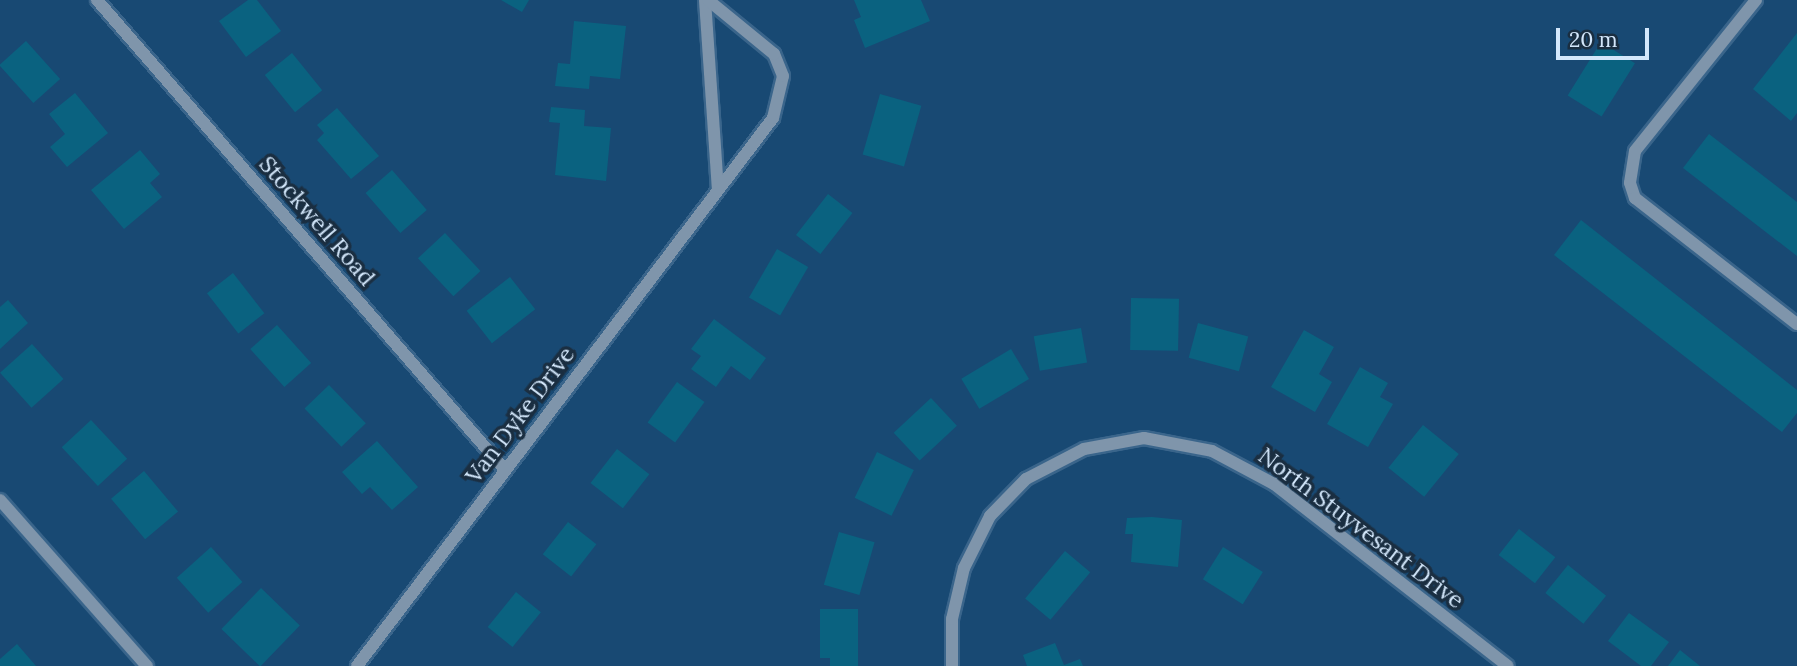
<!DOCTYPE html>
<html>
<head>
<meta charset="utf-8">
<style>
	body { margin:0 }
	#map { position:relative; width:1797px; height:666px; overflow:hidden; background:#184973; font-family:Lora,serif }
	div>[style] { position:absolute }
	.building>* { inset:0; background:#0a6280; transform-origin:0 0 }
	.roads { filter:drop-shadow(2px 0 #3a658b) drop-shadow(-2px 0 #3a658b) drop-shadow(0 2px #3a658b) drop-shadow(0 -2px #3a658b) }
	.minor>* { height:12px; margin:-6px; padding:0 6px; transform-origin:6px; border-radius:6px; background:#7f95ab }
	span { translate:-50% -50%; white-space:nowrap; text-align:center; line-height:1.15; -webkit-text-stroke:7px #1a2e41; paint-order:stroke }
	.street-label { font-size:23px; color:#d3e7fb }
	.scale { position:absolute; left:1556px; top:28px; width:93px; height:32px; box-sizing:border-box; border:4px solid #d3e7fb; border-top:0; padding-left:9px; font-size:21px; line-height:24px; white-space:nowrap; color:#d3e7fb; -webkit-text-stroke:5px #1a2e41; paint-order:stroke }
</style>
</head>
<body>
<div id="map">
	<div class="building">
		<i style="clip-path:polygon(248px 0,257px 0,281px 31px,246px 57px,219px 21px)"></i>
		<i style="clip-path:polygon(501px 0,529px 0,522px 12px)"></i>
		<i style="clip-path:polygon(854px 0,921px 0,930px 21px,865px 48px,854px 20px,861px 17px)"></i>
		<i style="clip-path:polygon(574px 21px,626px 26px,620px 79px,590px 76px,589px 89px,555px 86px,558px 63px,570px 64px)"></i>
		<i style="clip-path:polygon(1797px 33px,1797px 113px,1791px 121px,1753px 89px)"></i>
		<i style="left:26px;top:41px;width:51px;height:36px;rotate:48deg"></i>
		<i style="left:1601px;top:42px;width:40px;height:63px;rotate:32deg"></i>
		<i style="left:292px;top:53px;width:48px;height:35px;rotate:51deg"></i>
		<i style="clip-path:polygon(75px 93px,108px 133px,67px 167px,50px 147px,65px 134px,49px 114px)"></i>
		<i style="left:880px;top:94px;width:43px;height:63px;rotate:16deg"></i>
		<i style="clip-path:polygon(551px 107px,585px 110px,584px 126px,611px 128px,606px 181px,555px 175px,560px 123px,549px 122px)"></i>
		<i style="clip-path:polygon(337px 108px,379px 156px,351px 179px,317px 140px,324px 133px,317px 125px)"></i>
		<i style="clip-path:polygon(1709px 134px,1797px 202px,1797px 256px,1683px 168px)"></i>
		<i style="clip-path:polygon(140px 150px,160px 174px,150px 183px,162px 197px,124px 229px,91px 190px)"></i>
		<i style="left:392px;top:170px;width:53px;height:35px;rotate:49deg"></i>
		<i style="left:828px;top:194px;width:31px;height:52px;rotate:38deg"></i>
		<i style="clip-path:polygon(1581px 220px,1797px 390px,1797px 413px,1782px 432px,1554px 255px)"></i>
		<i style="left:445px;top:233px;width:52px;height:37px;rotate:47deg"></i>
		<i style="left:777px;top:249px;width:36px;height:56px;rotate:30deg"></i>
		<i style="left:233px;top:273px;width:51px;height:33px;rotate:52deg"></i>
		<i style="left:510px;top:277px;width:41px;height:55px;rotate:52deg"></i>
		<i style="left:1131px;top:298px;width:48px;height:52px;rotate:1deg"></i>
		<i style="clip-path:polygon(8px 300px,28px 323px,0 349px,0 307px)"></i>
		<i style="clip-path:polygon(714px 319px,766px 358px,750px 380px,731px 366px,716px 387px,691px 369px,701px 356px,691px 349px)"></i>
		<i style="left:1198px;top:323px;width:52px;height:36px;rotate:15deg"></i>
		<i style="left:277px;top:325px;width:51px;height:36px;rotate:48deg"></i>
		<i style="left:1081px;top:328px;width:35px;height:48px;rotate:80deg"></i>
		<i style="clip-path:polygon(1304px 330px,1334px 347px,1319px 374px,1332px 382px,1315px 412px,1271px 387px)"></i>
		<i style="left:32px;top:344px;width:47px;height:43px;rotate:48deg"></i>
		<i style="left:1011px;top:349px;width:35px;height:58px;rotate:59deg"></i>
		<i style="clip-path:polygon(1360px 367px,1388px 383px,1380px 397px,1393px 404px,1368px 447px,1327px 424px)"></i>
		<i style="left:677px;top:382px;width:34px;height:50px;rotate:36deg"></i>
		<i style="left:329px;top:385px;width:53px;height:34px;rotate:46deg"></i>
		<i style="left:931px;top:398px;width:38px;height:51px;rotate:47deg"></i>
		<i style="left:91px;top:420px;width:53px;height:40px;rotate:47deg"></i>
		<i style="left:1423px;top:425px;width:46px;height:55px;rotate:39deg"></i>
		<i style="clip-path:polygon(377px 441px,418px 487px,392px 510px,370px 487px,362px 494px,342px 472px)"></i>
		<i style="left:617px;top:449px;width:41px;height:43px;rotate:38deg"></i>
		<i style="left:877px;top:452px;width:41px;height:51px;rotate:26deg"></i>
		<i style="left:144px;top:471px;width:53px;height:43px;rotate:50deg"></i>
		<i style="clip-path:polygon(1152px 517px,1182px 520px,1178px 567px,1131px 562px,1133px 534px,1125px 534px,1127px 518px)"></i>
		<i style="left:568px;top:522px;width:36px;height:41px;rotate:38deg"></i>
		<i style="left:1519px;top:529px;width:46px;height:33px;rotate:38deg"></i>
		<i style="left:839px;top:532px;width:37px;height:55px;rotate:16deg"></i>
		<i style="left:211px;top:547px;width:47px;height:46px;rotate:48deg"></i>
		<i style="left:1223px;top:547px;width:47px;height:38px;rotate:32deg"></i>
		<i style="left:1065px;top:551px;width:33px;height:62px;rotate:40deg"></i>
		<i style="left:1568px;top:565px;width:49px;height:36px;rotate:39deg"></i>
		<i style="left:261px;top:588px;width:54px;height:57px;rotate:44deg"></i>
		<i style="left:516px;top:592px;width:32px;height:45px;rotate:39deg"></i>
		<i style="clip-path:polygon(820px 609px,858px 609px,858px 666px,830px 666px,830px 658px,820px 658px)"></i>
		<i style="clip-path:polygon(1629px 613px,1669px 642px,1651px 666px,1641px 666px,1608px 641px)"></i>
		<i style="clip-path:polygon(1055px 643px,1064px 665px,1080px 659px,1083px 666px,1027px 666px,1023px 655px)"></i>
		<i style="clip-path:polygon(17px 644px,36px 666px,0 666px,0 659px)"></i>
		<i style="clip-path:polygon(1680px 650px,1700px 666px,1668px 666px)"></i>
	</div>
	<div class="roads">
		<div class="minor">
			<i style="left:97px;top:0;width:622px;rotate:49.04deg"></i>
			<i style="left:705px;top:0;width:189px;rotate:86.1deg"></i>
			<i style="left:1756px;top:0;width:193px;rotate:128.7deg"></i>
			<i style="left:1635px;top:151px;width:32px;rotate:99deg"></i>
			<i style="left:1630px;top:183px;width:16px;rotate:72deg"></i>
			<i style="left:1635px;top:198px;width:205px;rotate:37.9deg"></i>
			<i style="left:0;top:500px;width:222px;rotate:48.5deg"></i>
			<i style="left:357px;top:666px;width:688px;rotate:-52.8deg"></i>
			<i style="left:773px;top:118px;width:43px;rotate:-76.6deg"></i>
			<i style="left:783px;top:76px;width:24px;rotate:-112deg"></i>
			<i style="left:774px;top:54px;width:85px;rotate:-140.7deg"></i>
			<i style="left:952px;top:666px;width:47px;rotate:-90deg"></i>
			<i style="left:952px;top:619px;width:52px;rotate:-76.8deg"></i>
			<i style="left:964px;top:568px;width:58px;rotate:-63.4deg"></i>
			<i style="left:990px;top:516px;width:52px;rotate:-45.8deg"></i>
			<i style="left:1026px;top:479px;width:65px;rotate:-27.3deg"></i>
			<i style="left:1084px;top:449px;width:61px;rotate:-10.4deg"></i>
			<i style="left:1144px;top:438px;width:69px;rotate:10.8deg"></i>
			<i style="left:1212px;top:451px;width:70px;rotate:28deg"></i>
			<i style="left:1274px;top:484px;width:296px;rotate:37.9deg"></i>
		</div>
	</div>
	<div class="street-label">
		<span style="left:317px;top:221px;rotate:49deg">Stockwell Road</span>
		<span style="left:520px;top:415px;rotate:-53deg">Van Dyke Drive</span>
		<span style="left:1361px;top:528px;rotate:37deg">North Stuyvesant Drive</span>
	</div>
	<div class="scale">20 m</div>
</div>
</body>
</html>
